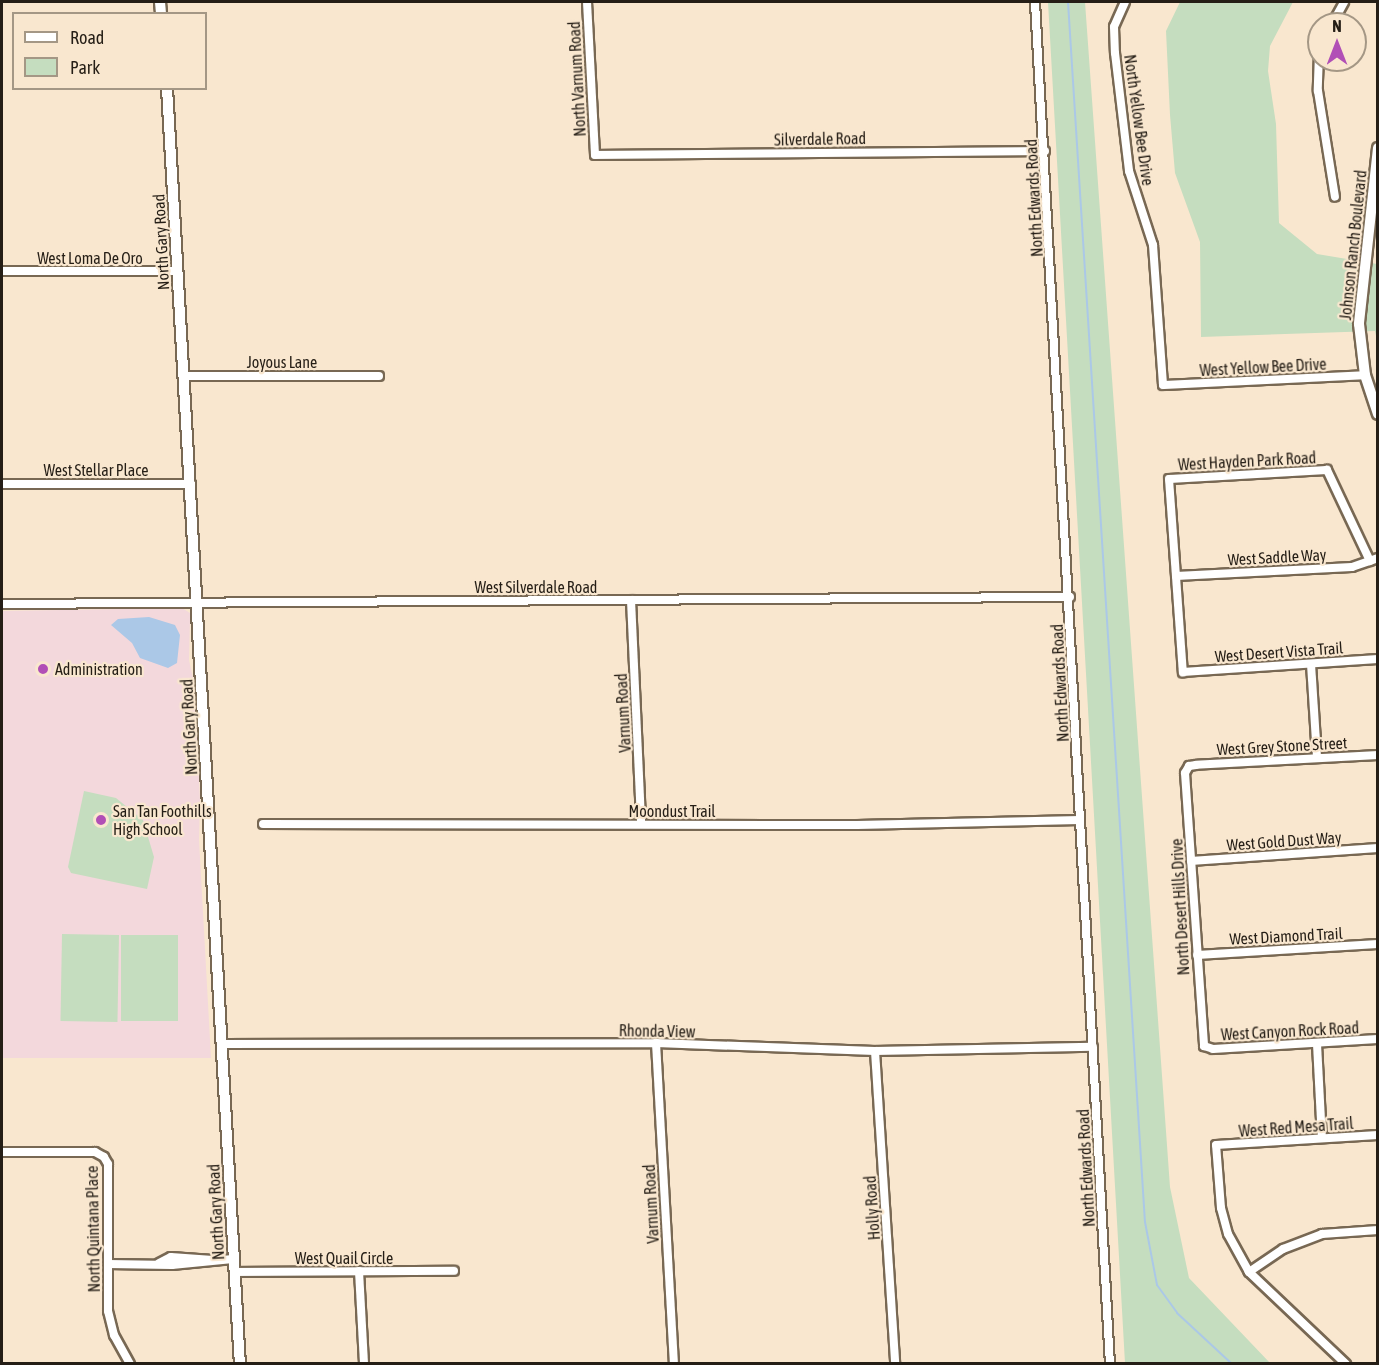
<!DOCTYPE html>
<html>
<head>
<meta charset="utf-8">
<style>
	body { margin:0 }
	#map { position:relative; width:1379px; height:1365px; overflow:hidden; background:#f9e7cf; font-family:"Asap Condensed",sans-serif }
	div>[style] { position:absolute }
	.education>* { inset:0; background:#f3d8dc }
	.green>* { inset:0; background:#c5ddbf; transform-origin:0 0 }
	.water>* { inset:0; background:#abc8e7 }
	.stream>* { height:2px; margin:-1px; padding:0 1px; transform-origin:1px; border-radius:1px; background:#abc8e7 }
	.roads { filter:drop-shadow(2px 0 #786853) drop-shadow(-2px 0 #786853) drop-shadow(0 2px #786853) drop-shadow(0 -2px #786853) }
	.street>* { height:8px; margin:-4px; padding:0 4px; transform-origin:4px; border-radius:4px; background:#fff }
	.secondary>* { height:10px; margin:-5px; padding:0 5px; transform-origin:5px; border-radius:5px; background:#fff }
	.dots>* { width:16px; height:16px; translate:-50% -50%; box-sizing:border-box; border:3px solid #f9e7cf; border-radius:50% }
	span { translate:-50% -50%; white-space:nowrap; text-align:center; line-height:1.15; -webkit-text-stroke:4.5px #f9e7cf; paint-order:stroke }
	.street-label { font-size:16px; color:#251e16 }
	.poi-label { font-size:16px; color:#251e16 }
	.left { translate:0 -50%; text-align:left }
	.frame { position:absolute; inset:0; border:3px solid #251e16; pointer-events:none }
	.legend { position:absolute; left:12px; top:12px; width:195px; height:78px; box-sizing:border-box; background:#f9e7cf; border:2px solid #a49785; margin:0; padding:8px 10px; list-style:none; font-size:18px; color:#251e16 }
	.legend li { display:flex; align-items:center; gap:12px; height:30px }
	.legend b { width:30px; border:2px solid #a49785 }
	.north { position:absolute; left:1307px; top:12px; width:60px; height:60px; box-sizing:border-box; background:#f9e7cf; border:2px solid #a49785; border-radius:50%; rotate:0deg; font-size:16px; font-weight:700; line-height:24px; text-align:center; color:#251e16 }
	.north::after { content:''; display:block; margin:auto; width:21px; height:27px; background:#b14fb6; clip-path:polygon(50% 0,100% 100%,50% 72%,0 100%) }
</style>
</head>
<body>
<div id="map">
	<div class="education">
		<i style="clip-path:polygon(182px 608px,190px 613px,190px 620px,189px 660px,194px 683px,200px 800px,199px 840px,211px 1058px,2px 1058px,2px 611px)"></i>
	</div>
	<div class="green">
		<i style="clip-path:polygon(1048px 2px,1085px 2px,1170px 1187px,1189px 1278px,1270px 1363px,1125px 1363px)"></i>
		<i style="clip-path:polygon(1180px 2px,1293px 2px,1270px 46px,1268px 71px,1276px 124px,1279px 223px,1317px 254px,1377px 264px,1377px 341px,1375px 331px,1201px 337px,1200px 242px,1175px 173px,1170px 115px,1166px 31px)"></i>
		<i style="clip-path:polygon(84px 791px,116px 798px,143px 820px,154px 857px,147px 889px,71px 873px,68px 867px)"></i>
		<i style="left:62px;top:934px;width:57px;height:87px;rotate:1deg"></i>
		<i style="left:121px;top:935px;width:57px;height:86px"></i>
	</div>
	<div class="water">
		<i style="clip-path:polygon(149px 617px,175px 625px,180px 635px,177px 663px,168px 668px,140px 658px,132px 643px,111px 625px,118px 619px)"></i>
	</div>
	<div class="stream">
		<i style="left:1068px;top:2px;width:1222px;rotate:86.39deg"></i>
		<i style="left:1145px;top:1222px;width:64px;rotate:79.2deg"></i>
		<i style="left:1157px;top:1285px;width:34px;rotate:54deg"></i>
		<i style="left:1177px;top:1313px;width:75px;rotate:42.8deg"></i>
	</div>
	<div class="roads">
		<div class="street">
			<i style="left:587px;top:2px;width:153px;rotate:87deg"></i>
			<i style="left:595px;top:155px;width:450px;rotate:-0.5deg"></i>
			<i style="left:1035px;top:2px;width:1364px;rotate:86.85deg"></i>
			<i style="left:1125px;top:2px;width:27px;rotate:114deg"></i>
			<i style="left:1114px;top:27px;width:26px;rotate:88deg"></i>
			<i style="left:1115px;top:53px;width:119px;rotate:83.2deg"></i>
			<i style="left:1129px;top:171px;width:78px;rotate:72deg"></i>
			<i style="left:1153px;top:245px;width:140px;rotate:85.9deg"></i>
			<i style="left:1163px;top:385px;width:202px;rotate:-2.8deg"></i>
			<i style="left:1332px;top:24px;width:25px;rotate:-61deg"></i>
			<i style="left:1319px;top:53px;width:38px;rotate:92deg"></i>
			<i style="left:1318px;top:91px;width:107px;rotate:80.9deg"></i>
			<i style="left:2px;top:271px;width:176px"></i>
			<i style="left:185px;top:376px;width:194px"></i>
			<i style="left:2px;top:484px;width:189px"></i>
			<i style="left:1370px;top:561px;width:101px;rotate:-115.3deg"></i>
			<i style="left:1327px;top:470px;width:158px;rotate:176.7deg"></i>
			<i style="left:1169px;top:479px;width:194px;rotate:85.9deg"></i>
			<i style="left:1183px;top:672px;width:195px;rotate:-3.8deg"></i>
			<i style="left:1176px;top:576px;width:176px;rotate:-2.9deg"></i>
			<i style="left:1352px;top:567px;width:28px;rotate:-19deg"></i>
			<i style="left:631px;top:600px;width:224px;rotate:87.4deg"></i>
			<i style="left:2px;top:604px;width:1068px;rotate:-0.38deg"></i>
			<i style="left:1311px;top:664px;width:93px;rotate:86.3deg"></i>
			<i style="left:1378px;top:755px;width:182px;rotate:176.9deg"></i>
			<i style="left:1196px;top:765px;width:7px;rotate:172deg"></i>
			<i style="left:1189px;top:766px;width:8px;rotate:120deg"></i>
			<i style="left:1185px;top:773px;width:274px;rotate:86deg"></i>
			<i style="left:1204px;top:1046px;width:9px;rotate:18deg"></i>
			<i style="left:1213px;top:1049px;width:165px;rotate:-3.5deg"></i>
			<i style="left:263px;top:824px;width:594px;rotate:0.1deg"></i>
			<i style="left:857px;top:825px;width:223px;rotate:-1.3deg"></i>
			<i style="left:1191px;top:861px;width:187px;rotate:-4deg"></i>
			<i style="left:1197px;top:955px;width:181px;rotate:-3.5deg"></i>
			<i style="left:656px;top:1043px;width:322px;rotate:86.8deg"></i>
			<i style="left:221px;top:1044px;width:435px;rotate:-0.1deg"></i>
			<i style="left:656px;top:1043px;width:219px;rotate:2.1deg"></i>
			<i style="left:875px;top:1051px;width:218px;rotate:-1.1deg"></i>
			<i style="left:1317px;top:1044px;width:94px;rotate:87deg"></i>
			<i style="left:875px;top:1051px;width:314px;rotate:86.3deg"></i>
			<i style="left:2px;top:1152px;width:93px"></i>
			<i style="left:95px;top:1152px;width:10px;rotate:29deg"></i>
			<i style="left:104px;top:1157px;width:8px;rotate:60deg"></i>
			<i style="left:108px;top:1164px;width:147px;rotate:90deg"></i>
			<i style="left:108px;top:1311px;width:25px;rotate:76deg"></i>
			<i style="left:114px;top:1335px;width:33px;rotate:61deg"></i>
			<i style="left:159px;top:1263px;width:13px;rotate:-27deg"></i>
			<i style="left:171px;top:1257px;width:42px;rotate:4.1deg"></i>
			<i style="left:108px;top:1264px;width:64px;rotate:0.9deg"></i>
			<i style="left:172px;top:1265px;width:61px;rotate:-5.6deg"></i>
			<i style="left:359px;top:1271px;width:93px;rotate:86.9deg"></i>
			<i style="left:234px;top:1272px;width:220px;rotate:-0.3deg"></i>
			<i style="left:1249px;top:1272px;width:41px;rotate:-34.1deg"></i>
			<i style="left:1283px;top:1249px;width:42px;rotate:-21deg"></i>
			<i style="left:1322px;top:1234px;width:56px;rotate:-4.1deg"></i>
			<i style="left:1346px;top:1364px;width:134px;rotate:-136.5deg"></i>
			<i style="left:1249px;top:1272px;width:43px;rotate:-118.9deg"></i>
			<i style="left:1228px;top:1234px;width:27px;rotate:-105deg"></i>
			<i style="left:1221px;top:1208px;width:63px;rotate:-94.5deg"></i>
			<i style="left:1216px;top:1145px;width:162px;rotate:-3.5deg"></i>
		</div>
		<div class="secondary">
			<i style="left:160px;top:2px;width:12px;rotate:85deg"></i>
			<i style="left:167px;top:88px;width:1278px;rotate:86.73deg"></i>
			<i style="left:1378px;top:148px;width:177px;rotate:96.2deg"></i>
			<i style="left:1359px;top:324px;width:51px;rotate:83.3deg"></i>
			<i style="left:1365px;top:375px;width:41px;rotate:71.6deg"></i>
		</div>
	</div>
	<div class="dots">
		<i style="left:43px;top:669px;background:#b14fb6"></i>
		<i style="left:101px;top:820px;background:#b14fb6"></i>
	</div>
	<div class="street-label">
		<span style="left:577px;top:79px;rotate:-93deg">North Varnum Road</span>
		<span style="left:1139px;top:120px;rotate:82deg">North Yellow Bee Drive</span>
		<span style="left:820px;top:139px;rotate:-1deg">Silverdale Road</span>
		<span style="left:1034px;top:198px;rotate:-93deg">North Edwards Road</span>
		<span style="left:161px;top:242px;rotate:-93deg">North Gary Road</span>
		<span style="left:1353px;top:245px;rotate:-84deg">Johnson Ranch Boulevard</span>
		<span style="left:90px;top:258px">West Loma De Oro</span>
		<span style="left:282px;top:362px">Joyous Lane</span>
		<span style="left:1263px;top:367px;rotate:-3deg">West Yellow Bee Drive</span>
		<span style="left:1247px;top:461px;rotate:-3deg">West Hayden Park Road</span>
		<span style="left:96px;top:470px">West Stellar Place</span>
		<span style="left:1277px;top:557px;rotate:-3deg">West Saddle Way</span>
		<span style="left:536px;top:587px">West Silverdale Road</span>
		<span style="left:1279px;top:652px;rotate:-4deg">West Desert Vista Trail</span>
		<span style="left:1060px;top:683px;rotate:-93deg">North Edwards Road</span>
		<span style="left:623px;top:713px;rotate:-93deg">Varnum Road</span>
		<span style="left:189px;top:727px;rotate:-93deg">North Gary Road</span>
		<span style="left:1282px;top:746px;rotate:-3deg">West Grey Stone Street</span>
		<span style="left:672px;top:811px">Moondust Trail</span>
		<span style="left:1284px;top:841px;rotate:-4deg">West Gold Dust Way</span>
		<span style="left:1180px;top:907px;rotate:-93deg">North Desert Hills Drive</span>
		<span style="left:1286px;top:936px;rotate:-3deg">West Diamond Trail</span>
		<span style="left:657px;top:1031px;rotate:1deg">Rhonda View</span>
		<span style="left:1290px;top:1031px;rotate:-3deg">West Canyon Rock Road</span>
		<span style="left:1296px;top:1127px;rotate:-4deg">West Red Mesa Trail</span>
		<span style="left:1086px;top:1168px;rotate:-93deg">North Edwards Road</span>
		<span style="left:651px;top:1204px;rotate:-93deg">Varnum Road</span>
		<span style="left:872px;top:1208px;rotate:-94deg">Holly Road</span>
		<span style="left:216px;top:1212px;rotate:-93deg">North Gary Road</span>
		<span style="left:93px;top:1229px;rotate:-91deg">North Quintana Place</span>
		<span style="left:344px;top:1258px">West Quail Circle</span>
	</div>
	<div class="poi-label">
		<span class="left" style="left:55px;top:669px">Administration</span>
		<span class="left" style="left:113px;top:820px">San Tan Foothills<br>High School</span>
	</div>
	<div class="frame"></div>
	<ul class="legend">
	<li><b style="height:8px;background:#fff"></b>Road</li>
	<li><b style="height:16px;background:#c5ddbf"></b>Park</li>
	</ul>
	<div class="north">N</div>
</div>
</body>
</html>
